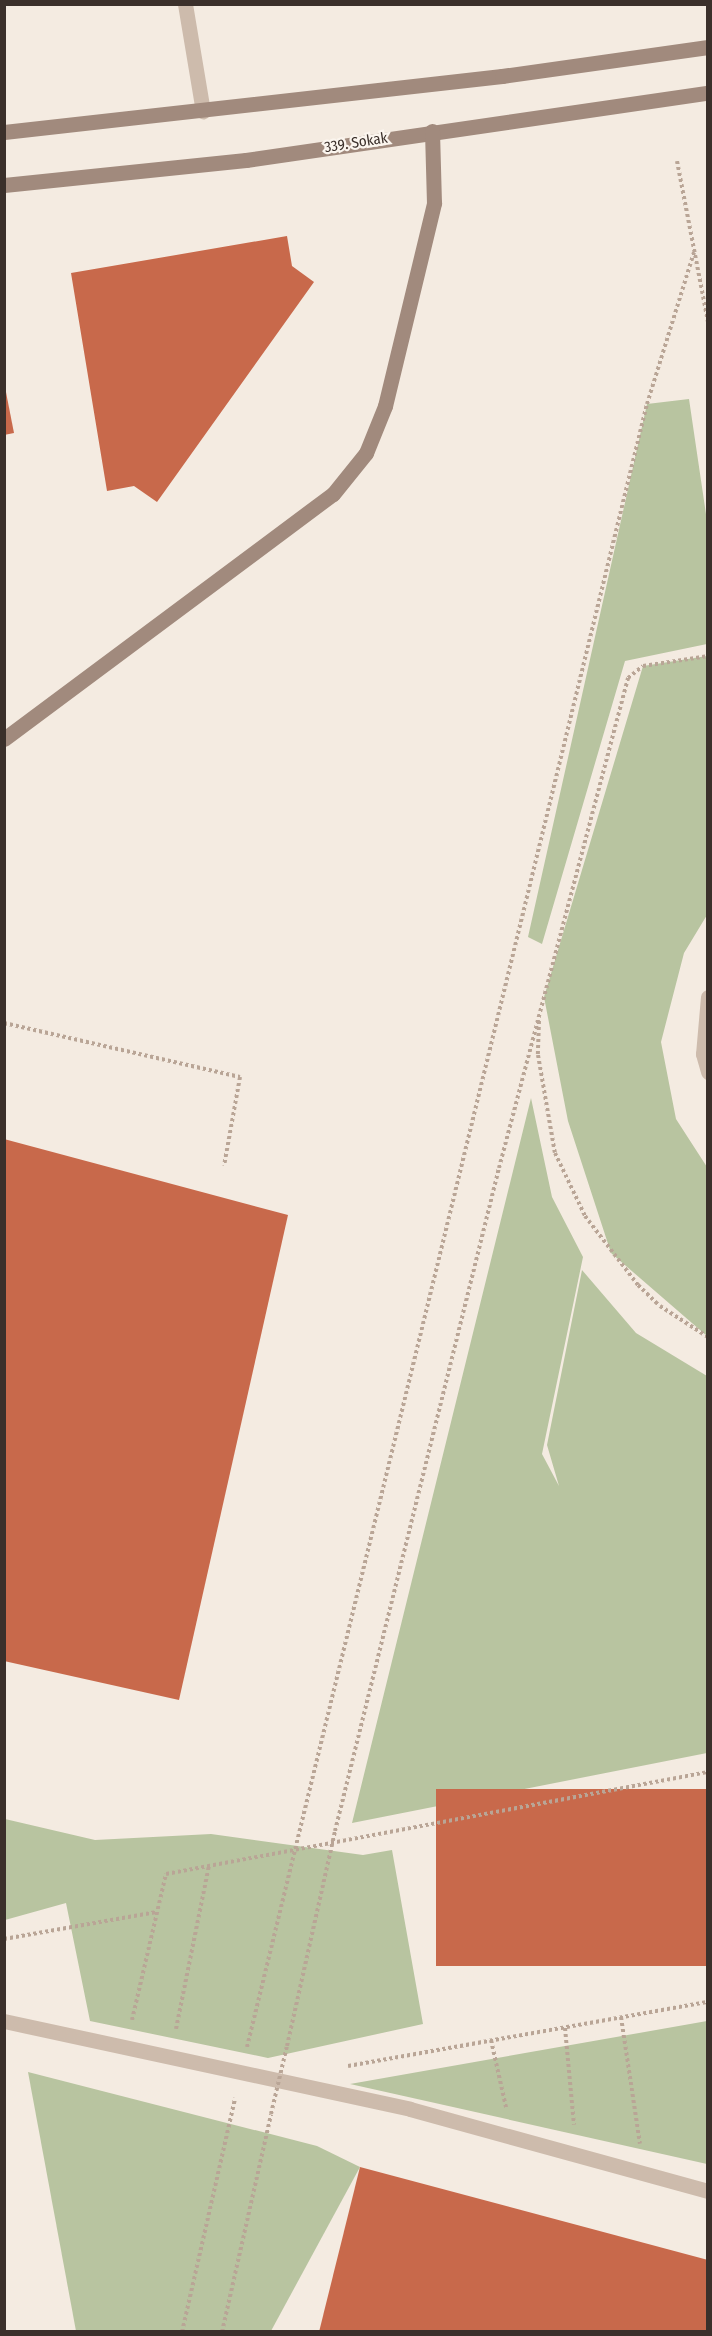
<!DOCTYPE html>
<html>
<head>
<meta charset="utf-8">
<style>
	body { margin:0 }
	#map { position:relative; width:712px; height:2336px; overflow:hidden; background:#f4ebe1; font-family:"Fira Sans Condensed",sans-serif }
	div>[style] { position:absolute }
	.green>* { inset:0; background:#b8c4a0 }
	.building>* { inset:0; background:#c8694b; transform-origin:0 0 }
	.path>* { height:4px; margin-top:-2px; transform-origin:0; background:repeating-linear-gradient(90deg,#b9a596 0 3px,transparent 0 6px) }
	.street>* { height:15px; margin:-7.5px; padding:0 7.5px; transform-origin:7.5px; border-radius:7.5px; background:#cdbbac }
	.secondary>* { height:15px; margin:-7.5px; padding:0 7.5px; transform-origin:7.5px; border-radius:7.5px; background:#a18a7d }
	.path-bridge>* { height:4px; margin-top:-2px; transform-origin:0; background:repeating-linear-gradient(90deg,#b9a596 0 3px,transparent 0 6px) }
	span { translate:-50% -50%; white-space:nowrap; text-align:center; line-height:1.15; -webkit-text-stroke:4.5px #fbf5ee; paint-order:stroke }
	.street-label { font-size:15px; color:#3b302b }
	.frame { position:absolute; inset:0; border:6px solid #3b302b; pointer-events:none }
</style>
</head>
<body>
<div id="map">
	<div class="green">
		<i style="clip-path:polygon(689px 399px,707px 521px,707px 644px,625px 661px,542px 944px,528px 937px,647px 404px)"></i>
		<i style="clip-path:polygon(707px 656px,707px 915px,684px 953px,661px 1042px,676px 1119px,707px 1167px,707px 1336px,611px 1253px,568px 1121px,544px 997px,643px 666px)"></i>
		<i style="clip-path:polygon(531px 1098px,552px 1197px,583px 1257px,542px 1454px,559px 1486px,547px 1445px,582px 1270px,636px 1333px,707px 1376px,707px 1753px,352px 1823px)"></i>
		<i style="clip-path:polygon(5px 1819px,95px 1840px,211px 1834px,363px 1855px,392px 1850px,423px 2024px,268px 2058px,90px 2021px,66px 1903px,5px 1920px)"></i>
		<i style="clip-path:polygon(707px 2021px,707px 2164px,350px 2084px)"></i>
		<i style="clip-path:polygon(28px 2072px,317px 2146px,360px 2167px,271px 2331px,76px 2331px)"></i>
	</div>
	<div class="building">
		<i style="clip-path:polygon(287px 236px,292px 266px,314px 282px,157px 502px,134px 486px,107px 491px,71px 273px)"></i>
		<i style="clip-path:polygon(4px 382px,14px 433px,4px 435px)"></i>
		<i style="clip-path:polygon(4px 1139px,288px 1215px,179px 1700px,4px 1661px)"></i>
		<i style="left:708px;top:1789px;width:177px;height:272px;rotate:90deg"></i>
		<i style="clip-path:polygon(360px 2167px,708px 2260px,708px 2332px,319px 2332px)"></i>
	</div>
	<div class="path">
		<i style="left:677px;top:161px;width:164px;rotate:79.1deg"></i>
		<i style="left:539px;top:1021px;width:34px;rotate:92deg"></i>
		<i style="left:538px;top:1055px;width:99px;rotate:80.2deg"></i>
		<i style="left:555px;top:1153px;width:70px;rotate:64.5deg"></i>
		<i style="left:585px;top:1216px;width:87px;rotate:52.5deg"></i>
		<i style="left:638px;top:1285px;width:30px;rotate:44deg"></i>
		<i style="left:660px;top:1306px;width:57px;rotate:32.9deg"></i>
		<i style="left:4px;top:1023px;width:242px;rotate:12.9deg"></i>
		<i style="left:240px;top:1077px;width:90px;rotate:100.2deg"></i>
		<i style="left:4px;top:1939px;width:155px;rotate:-10deg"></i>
		<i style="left:621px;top:2017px;width:128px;rotate:81.5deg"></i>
		<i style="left:132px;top:2020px;width:150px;rotate:-76.9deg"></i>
		<i style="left:166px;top:1874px;width:552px;rotate:-10.66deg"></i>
		<i style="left:565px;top:2028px;width:97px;rotate:84.7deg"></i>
		<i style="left:176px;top:2029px;width:167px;rotate:-78.6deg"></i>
		<i style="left:491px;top:2040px;width:69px;rotate:77.4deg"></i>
		<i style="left:287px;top:2046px;width:220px;rotate:-77.4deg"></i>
		<i style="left:335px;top:1831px;width:683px;rotate:-76.11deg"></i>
		<i style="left:499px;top:1168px;width:507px;rotate:-75.25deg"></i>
		<i style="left:628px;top:678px;width:19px;rotate:-39deg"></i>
		<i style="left:643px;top:666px;width:66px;rotate:-8.7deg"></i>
		<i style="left:247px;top:2047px;width:1691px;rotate:-76.32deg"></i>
		<i style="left:647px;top:404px;width:159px;rotate:-72.8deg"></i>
		<i style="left:348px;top:2066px;width:366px;rotate:-10.1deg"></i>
		<i style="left:182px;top:2332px;width:240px;rotate:-77.2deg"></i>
		<i style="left:222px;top:2332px;width:223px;rotate:-77.3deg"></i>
	</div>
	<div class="street">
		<i style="left:185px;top:4px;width:109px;rotate:80.5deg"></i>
		<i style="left:708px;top:997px;width:57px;rotate:95deg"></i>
		<i style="left:703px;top:1054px;width:19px;rotate:74deg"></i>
		<i style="left:4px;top:2021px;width:415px;rotate:12.2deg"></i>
		<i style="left:410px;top:2109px;width:309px;rotate:15.4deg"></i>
	</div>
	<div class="secondary">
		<i style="left:4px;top:132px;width:501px;rotate:-6.42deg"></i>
		<i style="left:502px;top:76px;width:208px;rotate:-8deg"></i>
		<i style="left:4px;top:185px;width:243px;rotate:-5.9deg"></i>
		<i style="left:246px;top:160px;width:467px;rotate:-8.3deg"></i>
		<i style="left:4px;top:739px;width:410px;rotate:-36.7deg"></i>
		<i style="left:333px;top:494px;width:53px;rotate:-51.2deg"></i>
		<i style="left:366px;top:453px;width:51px;rotate:-68deg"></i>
		<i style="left:385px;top:406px;width:209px;rotate:-76.4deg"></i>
		<i style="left:434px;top:203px;width:72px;rotate:-91.6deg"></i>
	</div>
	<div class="path-bridge">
		<i style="left:271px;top:2114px;width:70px;rotate:-76.8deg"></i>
	</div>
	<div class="street-label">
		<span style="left:356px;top:143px;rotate:-9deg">339. Sokak</span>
	</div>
	<div class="frame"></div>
</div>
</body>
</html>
